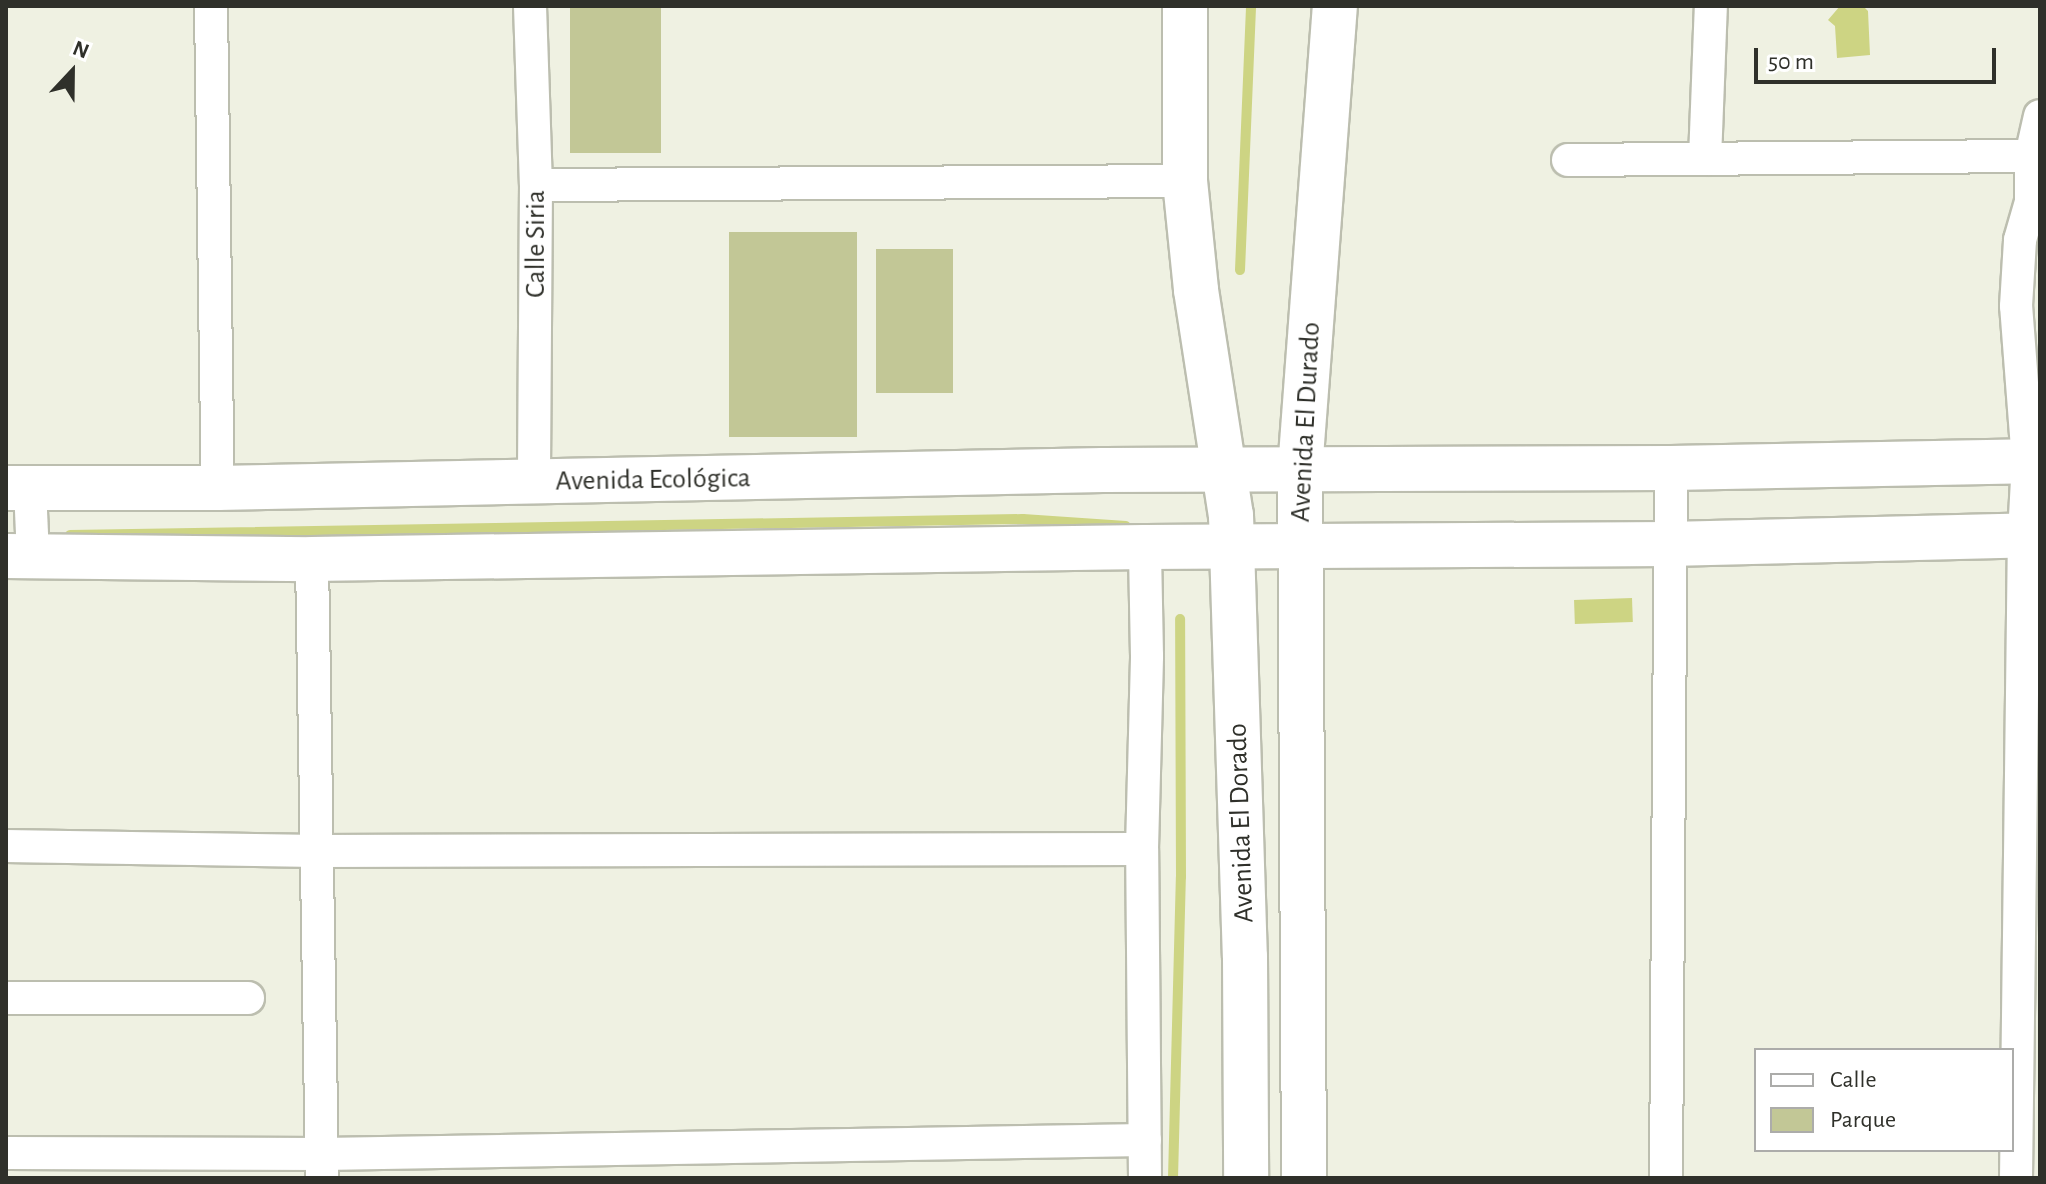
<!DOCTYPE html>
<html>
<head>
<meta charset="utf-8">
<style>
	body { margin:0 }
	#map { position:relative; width:2046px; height:1184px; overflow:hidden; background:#eff1e2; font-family:"Alegreya Sans",sans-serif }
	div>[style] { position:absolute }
	.green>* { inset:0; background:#c2c796; transform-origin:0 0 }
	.water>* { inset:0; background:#cdd483; transform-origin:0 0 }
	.stream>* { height:10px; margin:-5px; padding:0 5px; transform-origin:5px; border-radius:5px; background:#cdd483 }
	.roads { filter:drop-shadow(2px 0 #bcbeaf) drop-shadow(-2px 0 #bcbeaf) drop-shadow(0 2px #bcbeaf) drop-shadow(0 -2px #bcbeaf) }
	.street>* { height:32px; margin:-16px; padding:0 16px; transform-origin:16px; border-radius:16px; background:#fff }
	.secondary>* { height:44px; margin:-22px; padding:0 22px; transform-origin:22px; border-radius:22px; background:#fff }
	span { translate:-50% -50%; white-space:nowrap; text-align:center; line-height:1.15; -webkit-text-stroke:6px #fff; paint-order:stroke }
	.street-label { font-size:28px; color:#2f302a }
	.frame { position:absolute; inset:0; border:8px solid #2f302a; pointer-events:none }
	.legend { position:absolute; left:1754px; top:1048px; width:260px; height:104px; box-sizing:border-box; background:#fff; border:2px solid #acacaa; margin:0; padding:10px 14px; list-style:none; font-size:24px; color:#2f302a }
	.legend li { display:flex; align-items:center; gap:16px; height:40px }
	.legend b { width:40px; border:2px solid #acacaa }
	.north { position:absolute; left:32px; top:32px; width:80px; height:80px; -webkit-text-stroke:6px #fff; paint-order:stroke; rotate:22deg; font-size:22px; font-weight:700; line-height:32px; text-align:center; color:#2f302a }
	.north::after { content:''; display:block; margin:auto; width:28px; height:36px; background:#2f302a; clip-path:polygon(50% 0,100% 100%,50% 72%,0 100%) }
	.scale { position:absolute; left:1754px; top:48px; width:242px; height:36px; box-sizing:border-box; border:4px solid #2f302a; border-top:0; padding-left:10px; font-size:24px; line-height:28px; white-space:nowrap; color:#2f302a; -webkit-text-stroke:6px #fff; paint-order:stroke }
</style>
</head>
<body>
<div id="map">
	<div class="green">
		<i style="left:570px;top:6px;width:91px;height:147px"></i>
		<i style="left:857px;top:232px;width:205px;height:128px;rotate:90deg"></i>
		<i style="left:876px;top:249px;width:77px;height:144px"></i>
	</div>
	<div class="water">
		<i style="clip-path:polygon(1840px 6px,1863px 6px,1868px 11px,1870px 55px,1837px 58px,1835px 26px,1828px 20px)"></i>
		<i style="left:1632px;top:598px;width:24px;height:58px;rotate:88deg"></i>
	</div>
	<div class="stream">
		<i style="left:1240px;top:270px;width:264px;rotate:-87.6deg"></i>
		<i style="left:70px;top:535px;width:953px;rotate:-0.96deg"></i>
		<i style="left:1023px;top:519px;width:103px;rotate:3.9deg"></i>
		<i style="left:1173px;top:1178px;width:301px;rotate:-88.5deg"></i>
		<i style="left:1181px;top:877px;width:258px;rotate:-90.2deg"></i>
	</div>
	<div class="roads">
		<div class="street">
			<i style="left:211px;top:6px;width:482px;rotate:89.2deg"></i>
			<i style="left:530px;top:6px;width:179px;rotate:88.1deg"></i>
			<i style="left:536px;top:185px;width:297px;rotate:90.4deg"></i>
			<i style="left:1705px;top:159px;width:153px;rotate:-87.8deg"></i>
			<i style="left:1568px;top:160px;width:472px;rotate:-0.5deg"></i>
			<i style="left:536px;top:185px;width:649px;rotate:-0.35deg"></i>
			<i style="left:30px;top:488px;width:69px;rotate:87.5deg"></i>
			<i style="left:312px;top:559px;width:619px;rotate:89.07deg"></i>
			<i style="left:6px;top:846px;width:311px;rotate:0.9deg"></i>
			<i style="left:317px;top:851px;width:825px;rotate:-0.14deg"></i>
			<i style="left:6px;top:998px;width:242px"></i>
			<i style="left:6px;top:1153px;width:317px;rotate:0.2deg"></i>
			<i style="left:323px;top:1154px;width:822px;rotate:-0.98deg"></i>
			<i style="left:1145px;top:1178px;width:329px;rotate:-90.5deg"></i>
			<i style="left:1142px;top:849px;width:193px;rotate:-88.5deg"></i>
			<i style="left:1147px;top:656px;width:109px;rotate:-91.1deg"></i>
			<i style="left:1666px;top:1178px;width:710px;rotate:-89.6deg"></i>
			<i style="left:2016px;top:1178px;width:643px;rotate:-89.29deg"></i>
			<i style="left:2024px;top:535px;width:74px;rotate:-86.9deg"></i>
			<i style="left:2028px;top:461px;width:155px;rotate:-94.4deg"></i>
			<i style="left:2016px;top:306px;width:66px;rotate:-86.5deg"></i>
			<i style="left:2020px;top:240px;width:40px;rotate:-74deg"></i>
			<i style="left:2031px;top:202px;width:46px;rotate:-90deg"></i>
			<i style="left:2031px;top:156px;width:41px;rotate:-77.3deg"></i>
		</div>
		<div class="secondary">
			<i style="left:1185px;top:6px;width:175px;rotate:90deg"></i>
			<i style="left:1185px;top:181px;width:110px;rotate:84.2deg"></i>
			<i style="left:1196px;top:290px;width:228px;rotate:81.2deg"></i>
			<i style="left:1231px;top:515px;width:442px;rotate:88.2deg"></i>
			<i style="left:1245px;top:957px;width:221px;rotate:89.7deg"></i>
			<i style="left:6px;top:488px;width:212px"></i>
			<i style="left:218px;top:488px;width:885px;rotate:-1.17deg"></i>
			<i style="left:1103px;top:470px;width:568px;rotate:-0.2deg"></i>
			<i style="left:1671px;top:468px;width:369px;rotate:-1.1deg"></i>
			<i style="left:6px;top:556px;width:306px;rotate:0.6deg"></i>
			<i style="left:312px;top:559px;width:833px;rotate:-0.83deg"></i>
			<i style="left:1145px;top:547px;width:525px;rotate:-0.33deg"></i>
			<i style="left:1670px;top:544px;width:370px;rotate:-1.4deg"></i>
			<i style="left:1304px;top:1178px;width:708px;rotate:-90.32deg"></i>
			<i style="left:1300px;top:470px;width:465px;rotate:-85.7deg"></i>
		</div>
	</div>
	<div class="street-label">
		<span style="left:536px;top:244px;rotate:-90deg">Calle Siria</span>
		<span style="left:1306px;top:422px;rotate:-87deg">Avenida El Durado</span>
		<span style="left:653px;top:480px;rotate:-1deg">Avenida Ecológica</span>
		<span style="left:1241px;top:823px;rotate:-92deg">Avenida El Dorado</span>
	</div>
	<div class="frame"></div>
	<ul class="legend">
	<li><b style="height:10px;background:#fff"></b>Calle</li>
	<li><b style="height:22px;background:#c2c796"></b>Parque</li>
	</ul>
	<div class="north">N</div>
	<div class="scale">50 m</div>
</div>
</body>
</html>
